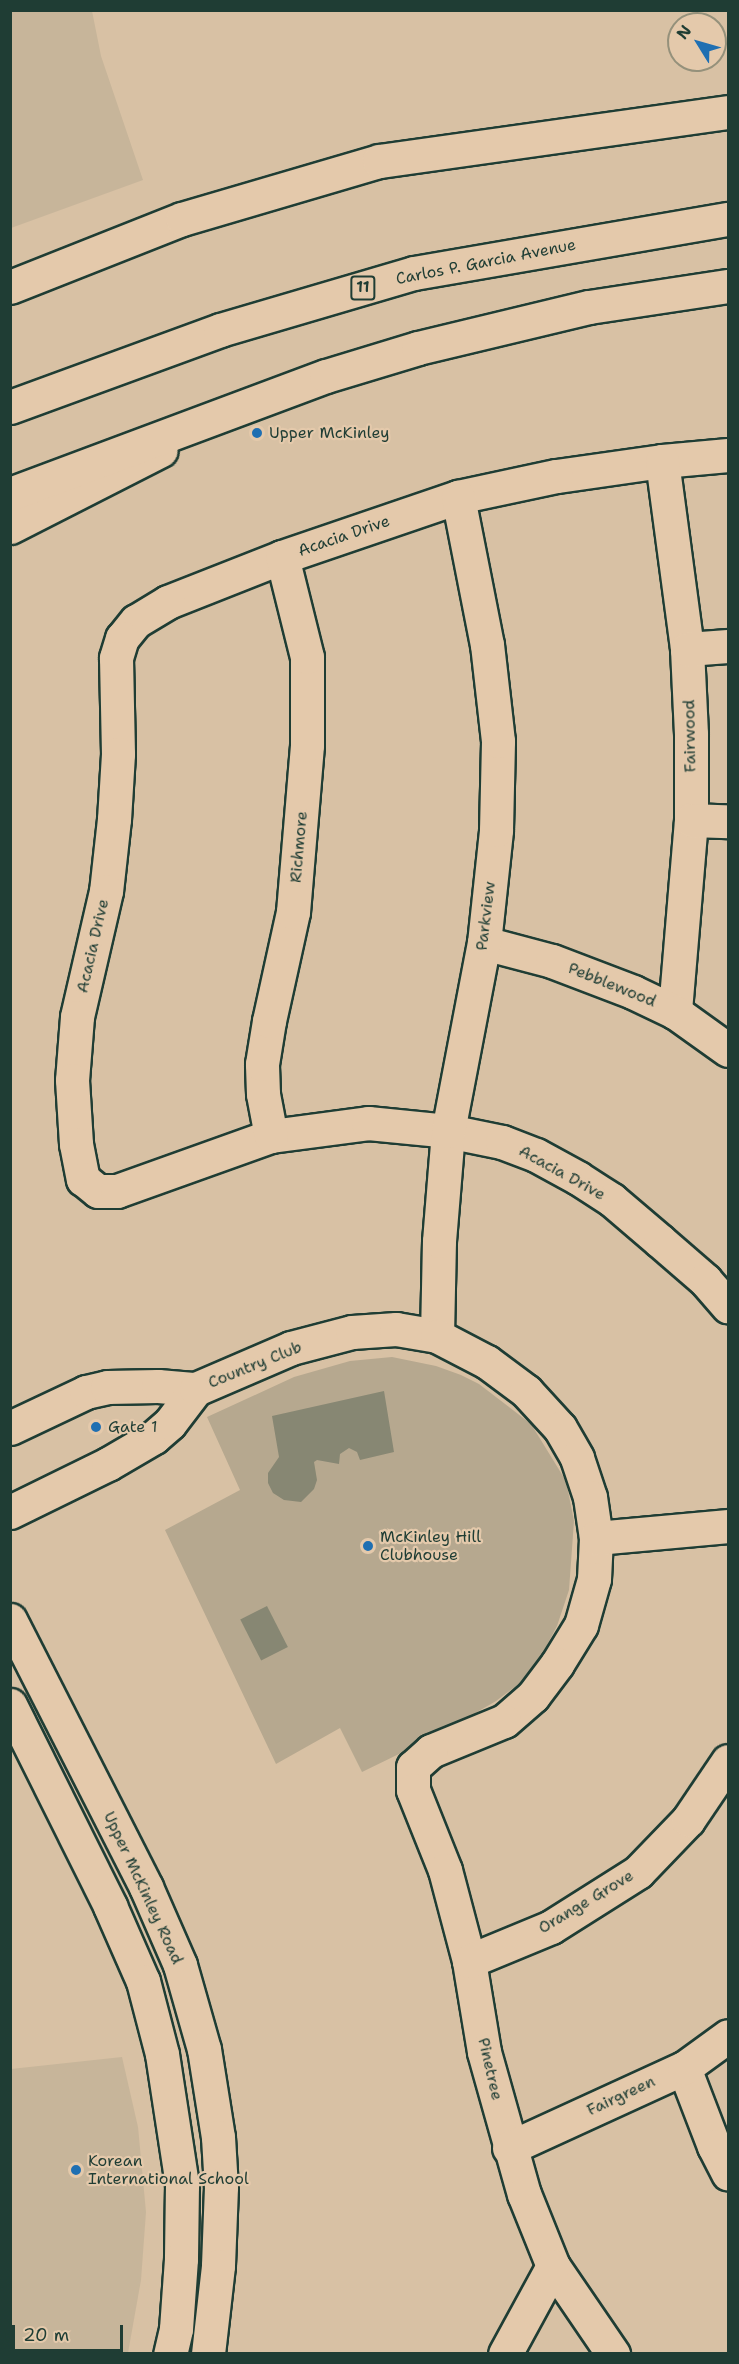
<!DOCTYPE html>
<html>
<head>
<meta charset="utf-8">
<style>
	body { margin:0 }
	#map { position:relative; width:739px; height:2364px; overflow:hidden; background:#d8c1a4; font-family:"Shantell Sans",sans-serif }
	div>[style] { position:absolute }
	.built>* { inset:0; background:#c7b59a }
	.green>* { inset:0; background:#b6a88f }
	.water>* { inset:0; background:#878773; transform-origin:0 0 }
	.roads { filter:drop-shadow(2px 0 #1f3d34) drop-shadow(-2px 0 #1f3d34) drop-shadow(0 2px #1f3d34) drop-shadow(0 -2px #1f3d34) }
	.street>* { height:33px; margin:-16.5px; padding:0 16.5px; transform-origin:16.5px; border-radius:16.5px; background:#e4c9ab }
	.secondary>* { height:33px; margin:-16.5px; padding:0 16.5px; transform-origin:16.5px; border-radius:16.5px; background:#e4c9ab }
	.primary>* { height:33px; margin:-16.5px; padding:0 16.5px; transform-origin:16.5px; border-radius:16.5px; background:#e4c9ab }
	.dots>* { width:16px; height:16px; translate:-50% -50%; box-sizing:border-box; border:3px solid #e4c9ab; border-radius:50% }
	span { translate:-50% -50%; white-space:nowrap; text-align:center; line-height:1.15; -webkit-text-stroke:4.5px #e4c9ab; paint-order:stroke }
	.shield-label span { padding:2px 4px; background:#e4c9ab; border:2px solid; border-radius:4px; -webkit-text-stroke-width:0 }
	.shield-label { font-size:15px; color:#1f3d34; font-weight:700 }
	.street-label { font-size:16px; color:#1f3d34 }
	.poi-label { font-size:16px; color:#1f3d34 }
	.left { translate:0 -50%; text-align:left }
	.frame { position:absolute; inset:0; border:12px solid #1f3d34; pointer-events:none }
	.north { position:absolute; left:667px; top:12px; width:60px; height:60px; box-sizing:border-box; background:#e4c9ab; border:2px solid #95917b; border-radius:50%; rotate:307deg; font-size:16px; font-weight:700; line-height:24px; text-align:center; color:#1f3d34 }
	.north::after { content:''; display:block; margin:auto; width:21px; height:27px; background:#1f6fb2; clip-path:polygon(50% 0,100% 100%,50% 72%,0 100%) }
	.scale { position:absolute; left:12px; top:2325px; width:111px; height:27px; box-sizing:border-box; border:3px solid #1f3d34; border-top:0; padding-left:8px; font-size:18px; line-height:21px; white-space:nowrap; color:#1f3d34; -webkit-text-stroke:4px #e4c9ab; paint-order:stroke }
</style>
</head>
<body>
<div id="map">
	<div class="built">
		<i style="clip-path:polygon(11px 10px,92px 11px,101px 56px,143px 180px,11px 228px)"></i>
		<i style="clip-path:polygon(122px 2057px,138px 2127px,146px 2212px,141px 2280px,128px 2353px,11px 2353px,11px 2069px)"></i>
	</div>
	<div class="green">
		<i style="clip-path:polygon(392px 1357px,436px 1366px,461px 1375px,479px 1384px,531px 1424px,566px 1481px,574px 1521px,569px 1590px,557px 1626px,539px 1660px,520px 1683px,496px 1701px,436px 1736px,362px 1772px,340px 1728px,276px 1764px,165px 1530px,240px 1490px,207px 1417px,294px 1377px,350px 1361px)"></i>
	</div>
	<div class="water">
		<i style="clip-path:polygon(384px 1391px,394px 1452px,360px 1460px,357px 1452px,349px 1448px,340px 1454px,339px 1464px,317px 1460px,314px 1462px,317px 1480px,314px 1489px,301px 1502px,284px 1500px,273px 1493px,268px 1483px,268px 1473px,279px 1457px,272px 1416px)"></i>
		<i style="left:267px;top:1606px;width:46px;height:30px;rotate:63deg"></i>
	</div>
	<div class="roads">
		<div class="street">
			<i style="left:728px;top:455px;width:66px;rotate:174.8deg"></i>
			<i style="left:662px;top:461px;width:107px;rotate:171.9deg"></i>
			<i style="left:556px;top:476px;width:100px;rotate:167.9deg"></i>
			<i style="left:458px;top:497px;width:186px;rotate:161.2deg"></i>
			<i style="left:282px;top:557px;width:123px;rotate:158.5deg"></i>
			<i style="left:168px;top:602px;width:37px;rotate:149deg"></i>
			<i style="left:136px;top:621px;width:22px;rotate:129deg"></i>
			<i style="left:122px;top:638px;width:21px;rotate:107deg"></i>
			<i style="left:116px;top:658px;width:96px;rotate:88.8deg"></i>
			<i style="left:118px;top:754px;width:65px;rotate:93.5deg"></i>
			<i style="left:114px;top:819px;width:72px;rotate:96.3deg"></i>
			<i style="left:106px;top:891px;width:129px;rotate:103deg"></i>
			<i style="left:77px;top:1017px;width:63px;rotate:94.5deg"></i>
			<i style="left:72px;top:1080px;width:64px;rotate:86.4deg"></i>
			<i style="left:76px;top:1144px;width:36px;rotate:79deg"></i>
			<i style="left:83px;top:1179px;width:19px;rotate:39deg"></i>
			<i style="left:98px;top:1191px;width:19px"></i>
			<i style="left:117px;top:1191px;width:164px;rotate:-19.7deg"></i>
			<i style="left:271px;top:1136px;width:98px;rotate:-7.6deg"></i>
			<i style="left:368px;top:1123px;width:80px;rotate:5.7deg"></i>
			<i style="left:448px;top:1131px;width:55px;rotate:11.5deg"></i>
			<i style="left:502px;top:1142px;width:36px;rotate:21deg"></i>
			<i style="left:536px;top:1155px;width:48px;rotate:28.7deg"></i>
			<i style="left:578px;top:1178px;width:40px;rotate:32.9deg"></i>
			<i style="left:612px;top:1200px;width:63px;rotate:40.5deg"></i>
			<i style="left:660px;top:1241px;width:60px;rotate:40.9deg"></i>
			<i style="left:705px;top:1280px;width:35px;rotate:49deg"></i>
			<i style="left:662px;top:461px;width:190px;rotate:82.4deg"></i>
			<i style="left:687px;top:649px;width:85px;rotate:87.3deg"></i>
			<i style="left:691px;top:734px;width:86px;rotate:90deg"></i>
			<i style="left:691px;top:820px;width:193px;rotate:94.8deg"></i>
			<i style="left:687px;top:649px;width:41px;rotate:-4.2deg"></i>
			<i style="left:691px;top:820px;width:37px;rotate:2deg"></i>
			<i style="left:484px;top:943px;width:70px;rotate:14.8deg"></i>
			<i style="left:552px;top:961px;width:87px;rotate:20.9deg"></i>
			<i style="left:633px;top:992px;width:47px;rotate:25.5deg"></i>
			<i style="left:675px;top:1012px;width:65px;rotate:35.6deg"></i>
			<i style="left:271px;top:1136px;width:43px;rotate:-100.8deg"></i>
			<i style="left:263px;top:1094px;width:30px;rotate:-92deg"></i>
			<i style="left:262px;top:1064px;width:44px;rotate:-80.8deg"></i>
			<i style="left:269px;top:1021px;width:112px;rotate:-77.6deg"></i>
			<i style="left:293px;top:912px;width:168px;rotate:-85.2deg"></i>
			<i style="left:307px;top:745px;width:88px;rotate:-90deg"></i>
			<i style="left:307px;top:657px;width:103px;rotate:-104deg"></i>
			<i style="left:437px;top:1336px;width:95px;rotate:-88.8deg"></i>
			<i style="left:439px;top:1241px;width:110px;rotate:-85.3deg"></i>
			<i style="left:448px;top:1131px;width:191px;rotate:-79.2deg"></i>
			<i style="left:484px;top:943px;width:114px;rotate:-83.9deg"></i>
			<i style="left:496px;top:830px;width:89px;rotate:-88.7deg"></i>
			<i style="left:498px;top:741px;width:97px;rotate:-96.5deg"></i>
			<i style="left:487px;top:645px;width:151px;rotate:-101.1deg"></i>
			<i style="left:10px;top:1428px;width:84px;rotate:-25.3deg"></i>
			<i style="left:86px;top:1392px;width:22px;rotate:-13deg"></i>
			<i style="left:107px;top:1387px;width:51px;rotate:-1.1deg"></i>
			<i style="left:158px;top:1386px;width:38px;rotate:5deg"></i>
			<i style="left:10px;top:1512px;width:109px;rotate:-26.1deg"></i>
			<i style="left:108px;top:1464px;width:53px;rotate:-30.4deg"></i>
			<i style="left:154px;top:1437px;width:21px;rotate:-41deg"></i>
			<i style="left:170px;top:1423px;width:43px;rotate:-52.6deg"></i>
			<i style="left:196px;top:1389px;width:103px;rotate:-23.3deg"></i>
			<i style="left:291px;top:1348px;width:63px;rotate:-14.7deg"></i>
			<i style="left:352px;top:1332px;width:44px;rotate:-3.9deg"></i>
			<i style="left:396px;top:1329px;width:42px;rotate:9.7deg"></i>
			<i style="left:437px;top:1336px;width:56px;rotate:27.5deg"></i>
			<i style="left:487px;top:1362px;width:49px;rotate:36.6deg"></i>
			<i style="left:526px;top:1391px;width:50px;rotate:47.4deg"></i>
			<i style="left:560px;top:1428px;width:34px;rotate:60deg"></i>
			<i style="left:577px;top:1458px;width:41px;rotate:71.6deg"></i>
			<i style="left:590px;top:1497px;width:41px;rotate:81.7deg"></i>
			<i style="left:596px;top:1538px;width:41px;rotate:92.8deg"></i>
			<i style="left:594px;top:1579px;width:48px;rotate:105.8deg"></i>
			<i style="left:581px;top:1625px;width:46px;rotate:121.6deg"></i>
			<i style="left:557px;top:1664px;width:40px;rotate:127deg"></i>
			<i style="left:533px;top:1696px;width:38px;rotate:139deg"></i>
			<i style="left:504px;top:1721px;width:79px;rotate:157.7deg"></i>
			<i style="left:431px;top:1751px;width:24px;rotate:138deg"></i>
			<i style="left:413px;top:1767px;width:23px;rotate:90deg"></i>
			<i style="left:413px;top:1790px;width:86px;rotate:68.2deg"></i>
			<i style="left:445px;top:1870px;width:94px;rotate:75.2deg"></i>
			<i style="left:469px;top:1961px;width:92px;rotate:80.6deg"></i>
			<i style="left:484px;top:2052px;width:148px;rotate:74.3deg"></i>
			<i style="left:524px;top:2194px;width:78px;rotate:68.1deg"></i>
			<i style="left:553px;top:2266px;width:107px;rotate:55.7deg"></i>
			<i style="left:596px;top:1538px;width:133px;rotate:-5.2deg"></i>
			<i style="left:469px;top:1961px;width:89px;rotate:-22.5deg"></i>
			<i style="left:551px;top:1927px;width:103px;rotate:-32.3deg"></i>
			<i style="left:638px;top:1872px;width:72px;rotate:-46.1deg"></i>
			<i style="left:688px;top:1820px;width:71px;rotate:-55.9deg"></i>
			<i style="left:684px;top:2068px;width:84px;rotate:69deg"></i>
			<i style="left:714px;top:2146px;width:31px;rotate:63deg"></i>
			<i style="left:509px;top:2148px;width:192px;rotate:-24.6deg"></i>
			<i style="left:684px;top:2068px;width:54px;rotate:-36deg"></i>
			<i style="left:505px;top:2354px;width:100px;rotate:-61.4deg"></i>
		</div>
		<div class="secondary">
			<i style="left:10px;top:527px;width:169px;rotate:-27deg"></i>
			<i style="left:10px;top:1620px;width:300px;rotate:63deg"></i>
			<i style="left:146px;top:1887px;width:85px;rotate:66.4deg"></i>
			<i style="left:180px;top:1965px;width:87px;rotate:74.1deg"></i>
			<i style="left:204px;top:2049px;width:89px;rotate:81deg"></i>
			<i style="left:218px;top:2137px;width:50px;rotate:86.6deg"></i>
			<i style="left:221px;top:2187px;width:79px;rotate:92.2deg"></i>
			<i style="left:218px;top:2266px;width:89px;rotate:96.5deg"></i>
			<i style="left:10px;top:1705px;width:225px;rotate:63.5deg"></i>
			<i style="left:110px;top:1906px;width:82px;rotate:66.3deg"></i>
			<i style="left:143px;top:1981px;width:75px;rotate:75.4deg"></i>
			<i style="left:162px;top:2054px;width:133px;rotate:81.3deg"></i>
			<i style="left:182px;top:2185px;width:74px;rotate:90.8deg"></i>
			<i style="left:181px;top:2259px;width:70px;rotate:94.1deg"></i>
			<i style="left:176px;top:2329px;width:26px;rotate:103deg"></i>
		</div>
		<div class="primary">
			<i style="left:10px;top:287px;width:185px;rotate:-21.6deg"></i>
			<i style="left:182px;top:219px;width:205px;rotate:-16.4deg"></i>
			<i style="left:379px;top:161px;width:352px;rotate:-8deg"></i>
			<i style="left:10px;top:407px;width:224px;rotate:-20.1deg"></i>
			<i style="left:220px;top:330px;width:202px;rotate:-16.4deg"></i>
			<i style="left:414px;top:273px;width:319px;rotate:-9.8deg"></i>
			<i style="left:10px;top:494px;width:337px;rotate:-20.5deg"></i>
			<i style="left:326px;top:376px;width:96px;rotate:-16.9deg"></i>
			<i style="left:418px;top:348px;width:176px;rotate:-13.5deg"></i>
			<i style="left:589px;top:307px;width:141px;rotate:-8.6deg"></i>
		</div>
	</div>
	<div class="dots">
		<i style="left:257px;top:433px;background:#1f6fb2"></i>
		<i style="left:96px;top:1427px;background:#1f6fb2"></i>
		<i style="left:368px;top:1546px;background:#1f6fb2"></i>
		<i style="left:76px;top:2170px;background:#1f6fb2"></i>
	</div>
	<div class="shield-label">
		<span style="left:363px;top:288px">11</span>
	</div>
	<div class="street-label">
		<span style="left:486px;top:262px;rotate:-11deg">Carlos P. Garcia Avenue</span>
		<span style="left:344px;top:536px;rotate:-19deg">Acacia Drive</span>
		<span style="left:690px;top:736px;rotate:-91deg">Fairwood</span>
		<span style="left:299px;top:847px;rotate:-85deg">Richmore</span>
		<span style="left:486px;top:916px;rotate:-83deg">Parkview</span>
		<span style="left:93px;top:946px;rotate:-77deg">Acacia Drive</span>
		<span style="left:612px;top:985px;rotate:22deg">Pebblewood</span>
		<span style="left:562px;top:1173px;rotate:29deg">Acacia Drive</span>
		<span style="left:255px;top:1365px;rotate:-22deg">Country Club</span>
		<span style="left:143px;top:1888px;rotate:65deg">Upper McKinley Road</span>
		<span style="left:586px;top:1902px;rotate:-31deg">Orange Grove</span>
		<span style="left:490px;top:2069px;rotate:77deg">Pinetree</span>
		<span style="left:621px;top:2096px;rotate:-25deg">Fairgreen</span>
	</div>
	<div class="poi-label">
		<span class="left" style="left:269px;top:433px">Upper McKinley</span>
		<span class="left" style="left:108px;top:1427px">Gate 1</span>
		<span class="left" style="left:380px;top:1546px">McKinley Hill<br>Clubhouse</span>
		<span class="left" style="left:88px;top:2170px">Korean<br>International School</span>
	</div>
	<div class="frame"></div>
	<div class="north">N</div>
	<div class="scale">20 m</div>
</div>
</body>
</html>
